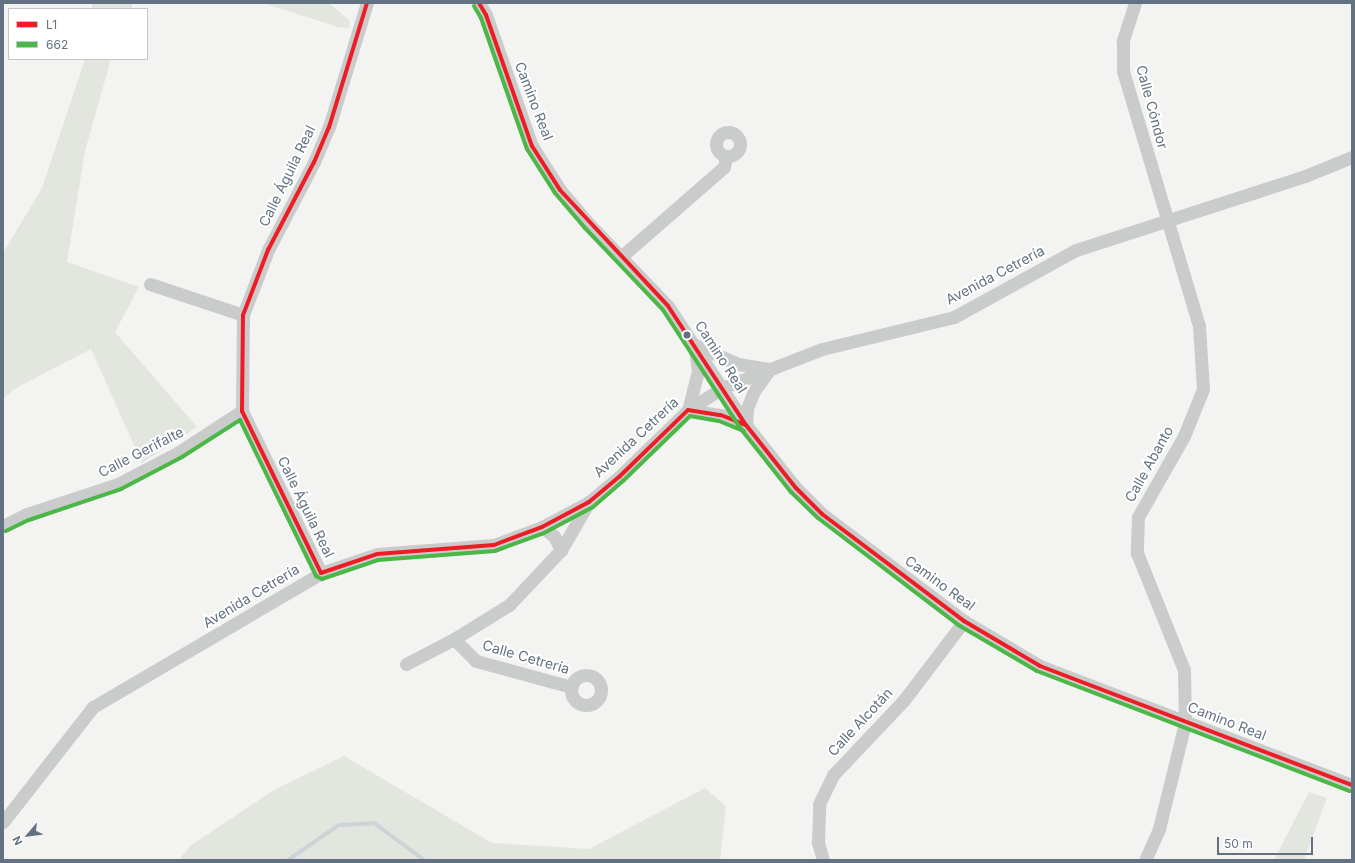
<!DOCTYPE html>
<html>
<head>
<meta charset="utf-8">
<style>
	body { margin:0 }
	#map { position:relative; width:1355px; height:863px; overflow:hidden; background:#f3f4f1; font-family:Inter,sans-serif }
	div>[style] { position:absolute }
	.green>* { inset:0; background:#e2e6df; transform-origin:0 0 }
	.stream>* { height:4px; margin:-2px; padding:0 2px; transform-origin:2px; border-radius:2px; background:#cdd4d7 }
	.minor>* { height:13px; margin:-6.5px; padding:0 6.5px; transform-origin:6.5px; border-radius:6.5px; background:#cacccc }
	.minor>.ring { margin:-6.5px; padding:0; box-sizing:content-box; background:none; border:13px solid #cacccc; border-radius:50% }
	.bus-1>* { height:4px; margin:-2px; padding:0 2px; transform-origin:2px; border-radius:2px; background:#ee1c25 }
	.bus-2>* { height:4px; margin:-2px; padding:0 2px; transform-origin:2px; border-radius:2px; background:#4ab747 }
	.dots>* { width:11px; height:11px; translate:-50% -50%; box-sizing:border-box; border:2px solid #fff; border-radius:50% }
	span { translate:-50% -50%; white-space:nowrap; text-align:center; line-height:1.15; -webkit-text-stroke:4px #fff; paint-order:stroke }
	.street-label { font-size:14px; color:#637282 }
	.frame { position:absolute; inset:0; border:4px solid #637282; pointer-events:none }
	.legend { position:absolute; left:8px; top:8px; width:140px; height:52px; box-sizing:border-box; background:#fff; border:1px solid #c1c7cd; margin:0; padding:5px 7px; list-style:none; font-size:12px; color:#637282 }
	.legend li { display:flex; align-items:center; gap:8px; height:20px }
	.legend b { width:20px; border:1px solid #c1c7cd }
	.north { position:absolute; left:8px; top:815px; width:40px; height:40px; -webkit-text-stroke:3px #fff; paint-order:stroke; rotate:242deg; font-size:11px; font-weight:700; line-height:16px; text-align:center; color:#637282 }
	.north::after { content:''; display:block; margin:auto; width:14px; height:18px; background:#637282; clip-path:polygon(50% 0,100% 100%,50% 72%,0 100%) }
	.scale { position:absolute; left:1217px; top:837px; width:96px; height:18px; box-sizing:border-box; border:2px solid #637282; border-top:0; padding-left:5px; font-size:12px; line-height:14px; white-space:nowrap; color:#637282; -webkit-text-stroke:3px #fff; paint-order:stroke }
</style>
</head>
<body>
<div id="map">
	<div class="green">
		<i style="left:92px;top:3px;width:40px;height:6px"></i>
		<i style="clip-path:polygon(263px 3px,329px 3px,350px 21px,348px 28px,338px 27px)"></i>
		<i style="clip-path:polygon(85px 59px,111px 59px,85px 151px,67px 262px,139px 287px,115px 332px,197px 427px,142px 463px,91px 349px,14px 389px,3px 399px,3px 253px,42px 188px)"></i>
		<i style="clip-path:polygon(344px 756px,492px 843px,589px 849px,705px 788px,726px 806px,720px 860px,179px 860px,190px 846px,274px 790px)"></i>
		<i style="clip-path:polygon(1309px 792px,1327px 798px,1304px 860px,1274px 860px)"></i>
	</div>
	<div class="stream">
		<i style="left:288px;top:860px;width:62px;rotate:-34.5deg"></i>
		<i style="left:339px;top:825px;width:35px;rotate:-3deg"></i>
		<i style="left:374px;top:823px;width:62px;rotate:36.5deg"></i>
	</div>
	<div class="minor">
		<i style="left:479px;top:3px;width:14px;rotate:60deg"></i>
		<i style="left:486px;top:15px;width:139px;rotate:70.7deg"></i>
		<i style="left:532px;top:146px;width:52px;rotate:57.5deg"></i>
		<i style="left:560px;top:190px;width:45px;rotate:49.5deg"></i>
		<i style="left:589px;top:224px;width:114px;rotate:46.1deg"></i>
		<i style="left:668px;top:306px;width:142px;rotate:56.8deg"></i>
		<i style="left:746px;top:425px;width:80px;rotate:51.6deg"></i>
		<i style="left:796px;top:488px;width:37px;rotate:45deg"></i>
		<i style="left:822px;top:514px;width:178px;rotate:37deg"></i>
		<i style="left:964px;top:621px;width:88px;rotate:30.6deg"></i>
		<i style="left:1040px;top:666px;width:334px;rotate:20.9deg"></i>
		<i style="left:1135px;top:3px;width:40px;rotate:108deg"></i>
		<i style="left:1123px;top:41px;width:30px;rotate:90deg"></i>
		<i style="left:1123px;top:71px;width:266px;rotate:73.4deg"></i>
		<i style="left:1199px;top:326px;width:63px;rotate:86.4deg"></i>
		<i style="left:1203px;top:389px;width:51px;rotate:112deg"></i>
		<i style="left:1184px;top:436px;width:93px;rotate:119.6deg"></i>
		<i style="left:1138px;top:517px;width:36px;rotate:92deg"></i>
		<i style="left:1137px;top:553px;width:126px;rotate:68.1deg"></i>
		<i style="left:1184px;top:670px;width:53px;rotate:88.9deg"></i>
		<i style="left:1185px;top:723px;width:109px;rotate:103.8deg"></i>
		<i style="left:1159px;top:829px;width:34px;rotate:114deg"></i>
		<i class="ring" style="left:716px;top:132px;width:11px;height:11px"></i>
		<i style="left:622px;top:256px;width:135px;rotate:-41.1deg"></i>
		<i style="left:724px;top:167px;width:10px;rotate:-79deg"></i>
		<i style="left:150px;top:284px;width:98px;rotate:18.4deg"></i>
		<i style="left:695px;top:345px;width:47px;rotate:23.8deg"></i>
		<i style="left:738px;top:364px;width:32px;rotate:9deg"></i>
		<i style="left:770px;top:369px;width:27px;rotate:126deg"></i>
		<i style="left:754px;top:391px;width:18px;rotate:112deg"></i>
		<i style="left:747px;top:408px;width:17px;rotate:93deg"></i>
		<i style="left:688px;top:410px;width:40px;rotate:-75.6deg"></i>
		<i style="left:698px;top:371px;width:22px;rotate:-98deg"></i>
		<i style="left:688px;top:410px;width:33px;rotate:9deg"></i>
		<i style="left:721px;top:415px;width:27px;rotate:22deg"></i>
		<i style="left:3px;top:526px;width:27px;rotate:-27deg"></i>
		<i style="left:27px;top:514px;width:96px;rotate:-18.2deg"></i>
		<i style="left:118px;top:484px;width:69px;rotate:-27.7deg"></i>
		<i style="left:179px;top:452px;width:75px;rotate:-33.1deg"></i>
		<i style="left:542px;top:527px;width:15px;rotate:37deg"></i>
		<i style="left:554px;top:536px;width:16px;rotate:63deg"></i>
		<i style="left:561px;top:550px;width:56px;rotate:-59.7deg"></i>
		<i style="left:321px;top:573px;width:180px;rotate:-116deg"></i>
		<i style="left:242px;top:411px;width:96px;rotate:-89.4deg"></i>
		<i style="left:243px;top:315px;width:70px;rotate:-69deg"></i>
		<i style="left:268px;top:250px;width:99px;rotate:-62.4deg"></i>
		<i style="left:314px;top:162px;width:38px;rotate:-67deg"></i>
		<i style="left:329px;top:127px;width:130px;rotate:-73deg"></i>
		<i style="left:454px;top:639px;width:31px;rotate:45deg"></i>
		<i style="left:476px;top:661px;width:99px;rotate:15.2deg"></i>
		<i style="left:406px;top:664px;width:54px;rotate:-27.5deg"></i>
		<i style="left:454px;top:639px;width:65px;rotate:-31.7deg"></i>
		<i style="left:509px;top:605px;width:76px;rotate:-46.6deg"></i>
		<i class="ring" style="left:571px;top:675px;width:17px;height:17px"></i>
		<i style="left:3px;top:822px;width:146px;rotate:-52deg"></i>
		<i style="left:93px;top:707px;width:264px;rotate:-30.4deg"></i>
		<i style="left:321px;top:573px;width:59px;rotate:-18.7deg"></i>
		<i style="left:377px;top:554px;width:117px;rotate:-4.4deg"></i>
		<i style="left:494px;top:545px;width:51px;rotate:-20.6deg"></i>
		<i style="left:542px;top:527px;width:53px;rotate:-28deg"></i>
		<i style="left:589px;top:502px;width:39px;rotate:-40deg"></i>
		<i style="left:619px;top:477px;width:96px;rotate:-44.2deg"></i>
		<i style="left:688px;top:410px;width:40px;rotate:-32.9deg"></i>
		<i style="left:722px;top:388px;width:107px;rotate:-21.3deg"></i>
		<i style="left:822px;top:349px;width:136px;rotate:-13.6deg"></i>
		<i style="left:954px;top:317px;width:139px;rotate:-28.8deg"></i>
		<i style="left:1076px;top:250px;width:241px;rotate:-17.9deg"></i>
		<i style="left:1305px;top:176px;width:51px;rotate:-22deg"></i>
		<i style="left:823px;top:860px;width:19px;rotate:-106deg"></i>
		<i style="left:818px;top:842px;width:38px;rotate:-88deg"></i>
		<i style="left:819px;top:804px;width:32px;rotate:-64deg"></i>
		<i style="left:833px;top:775px;width:103px;rotate:-46.6deg"></i>
		<i style="left:904px;top:700px;width:99px;rotate:-52.8deg"></i>
	</div>
	<div class="bus-1">
		<i style="left:367px;top:3px;width:130px;rotate:107deg"></i>
		<i style="left:329px;top:127px;width:38px;rotate:113deg"></i>
		<i style="left:314px;top:162px;width:99px;rotate:117.6deg"></i>
		<i style="left:268px;top:250px;width:70px;rotate:111deg"></i>
		<i style="left:243px;top:315px;width:96px;rotate:90.6deg"></i>
		<i style="left:242px;top:411px;width:180px;rotate:64deg"></i>
		<i style="left:321px;top:573px;width:59px;rotate:-18.7deg"></i>
		<i style="left:377px;top:554px;width:117px;rotate:-4.4deg"></i>
		<i style="left:494px;top:545px;width:51px;rotate:-20.6deg"></i>
		<i style="left:542px;top:527px;width:53px;rotate:-28deg"></i>
		<i style="left:589px;top:502px;width:39px;rotate:-40deg"></i>
		<i style="left:619px;top:477px;width:96px;rotate:-44.2deg"></i>
		<i style="left:688px;top:410px;width:33px;rotate:9deg"></i>
		<i style="left:721px;top:415px;width:27px;rotate:22deg"></i>
		<i style="left:479px;top:3px;width:14px;rotate:60deg"></i>
		<i style="left:486px;top:15px;width:139px;rotate:70.7deg"></i>
		<i style="left:532px;top:146px;width:52px;rotate:57.5deg"></i>
		<i style="left:560px;top:190px;width:158px;rotate:47deg"></i>
		<i style="left:668px;top:306px;width:142px;rotate:56.8deg"></i>
		<i style="left:746px;top:425px;width:80px;rotate:51.6deg"></i>
		<i style="left:796px;top:488px;width:37px;rotate:45deg"></i>
		<i style="left:822px;top:514px;width:178px;rotate:37deg"></i>
		<i style="left:964px;top:621px;width:88px;rotate:30.6deg"></i>
		<i style="left:1040px;top:666px;width:334px;rotate:20.9deg"></i>
	</div>
	<div class="bus-2">
		<i style="left:474px;top:6px;width:14px;rotate:60deg"></i>
		<i style="left:481px;top:18px;width:139px;rotate:70.7deg"></i>
		<i style="left:527px;top:149px;width:52px;rotate:57.5deg"></i>
		<i style="left:555px;top:193px;width:46px;rotate:49.4deg"></i>
		<i style="left:585px;top:228px;width:113px;rotate:46.4deg"></i>
		<i style="left:663px;top:310px;width:142px;rotate:56.8deg"></i>
		<i style="left:741px;top:429px;width:80px;rotate:51.6deg"></i>
		<i style="left:791px;top:492px;width:37px;rotate:44deg"></i>
		<i style="left:818px;top:518px;width:178px;rotate:37.3deg"></i>
		<i style="left:960px;top:626px;width:89px;rotate:30.3deg"></i>
		<i style="left:1037px;top:671px;width:335px;rotate:21deg"></i>
		<i style="left:6px;top:531px;width:25px;rotate:-26deg"></i>
		<i style="left:29px;top:520px;width:97px;rotate:-18.6deg"></i>
		<i style="left:121px;top:489px;width:69px;rotate:-27.7deg"></i>
		<i style="left:182px;top:457px;width:69px;rotate:-32.5deg"></i>
		<i style="left:240px;top:420px;width:174px;rotate:64deg"></i>
		<i style="left:316px;top:576px;width:7px;rotate:27deg"></i>
		<i style="left:322px;top:579px;width:59px;rotate:-18.7deg"></i>
		<i style="left:378px;top:560px;width:117px;rotate:-4.4deg"></i>
		<i style="left:495px;top:551px;width:52px;rotate:-20.2deg"></i>
		<i style="left:544px;top:533px;width:55px;rotate:-28deg"></i>
		<i style="left:593px;top:507px;width:40px;rotate:-41deg"></i>
		<i style="left:623px;top:481px;width:93px;rotate:-44.1deg"></i>
		<i style="left:690px;top:416px;width:29px;rotate:10deg"></i>
		<i style="left:719px;top:421px;width:27px;rotate:22deg"></i>
	</div>
	<div class="dots">
		<i style="left:687px;top:335px;background:#637282"></i>
	</div>
	<div class="street-label">
		<span style="left:534px;top:101px;rotate:69deg">Camino Real</span>
		<span style="left:1152px;top:107px;rotate:75deg">Calle Cóndor</span>
		<span style="left:287px;top:176px;rotate:-64deg">Calle Águila Real</span>
		<span style="left:995px;top:275px;rotate:-28deg">Avenida Cetrería</span>
		<span style="left:721px;top:357px;rotate:57deg">Camino Real</span>
		<span style="left:636px;top:437px;rotate:-43deg">Avenida Cetrería</span>
		<span style="left:141px;top:452px;rotate:-27deg">Calle Gerifalte</span>
		<span style="left:1149px;top:464px;rotate:-61deg">Calle Abanto</span>
		<span style="left:306px;top:507px;rotate:64deg">Calle Águila Real</span>
		<span style="left:940px;top:583px;rotate:36deg">Camino Real</span>
		<span style="left:251px;top:596px;rotate:-31deg">Avenida Cetrería</span>
		<span style="left:526px;top:657px;rotate:16deg">Calle Cetrería</span>
		<span style="left:1227px;top:721px;rotate:21deg">Camino Real</span>
		<span style="left:860px;top:722px;rotate:-47deg">Calle Alcotán</span>
	</div>
	<div class="frame"></div>
	<ul class="legend">
	<li><b style="height:5px;background:#ee1c25"></b>L1</li>
	<li><b style="height:5px;background:#4ab747"></b>662</li>
	</ul>
	<div class="north">N</div>
	<div class="scale">50 m</div>
</div>
</body>
</html>
